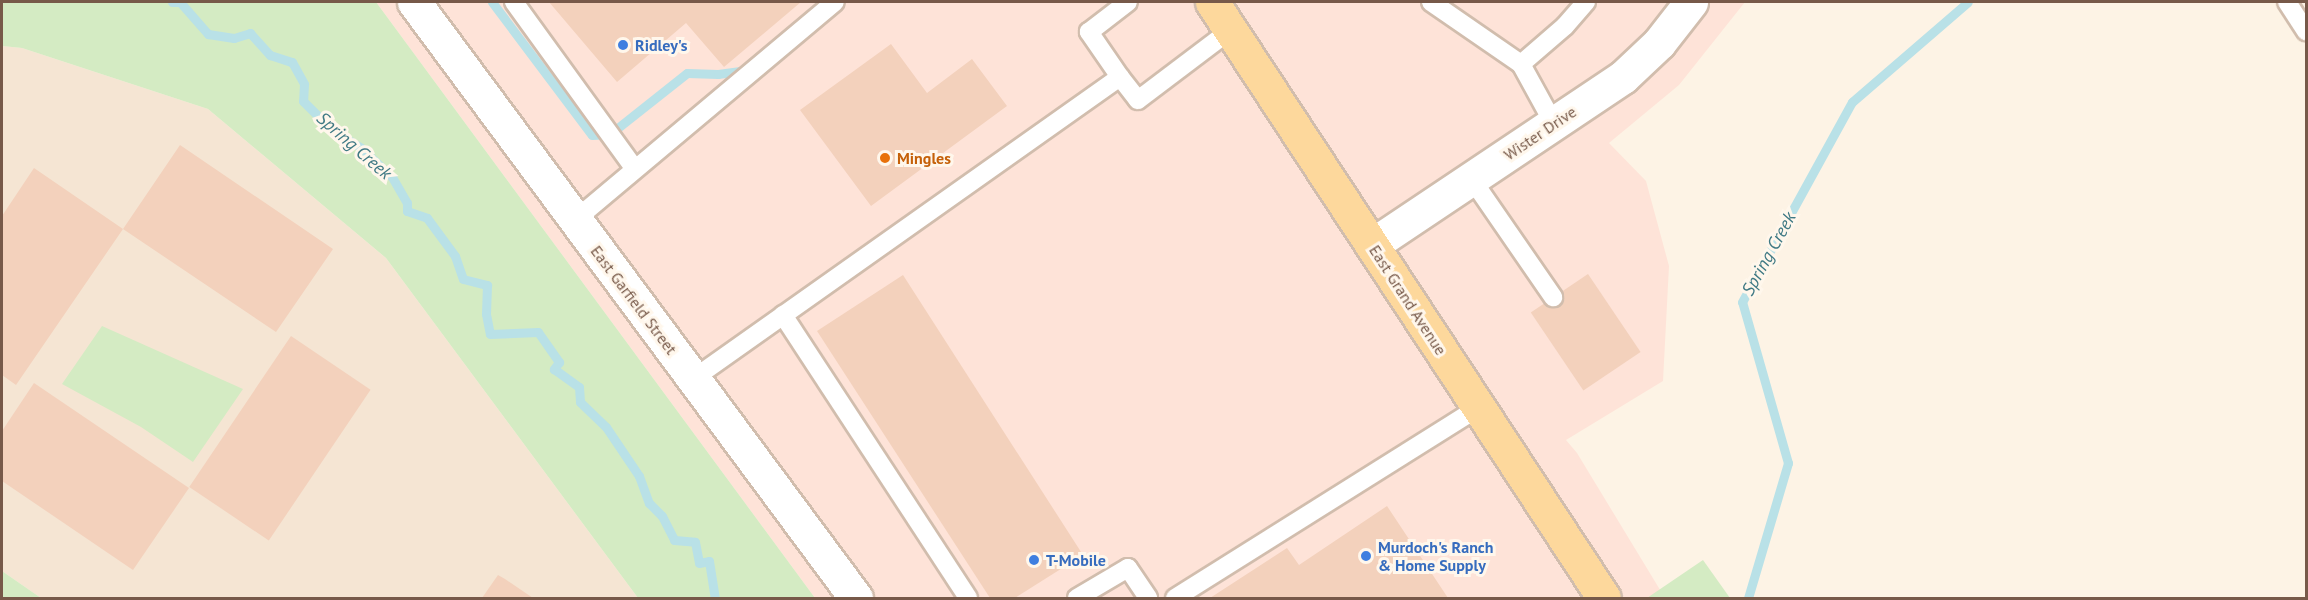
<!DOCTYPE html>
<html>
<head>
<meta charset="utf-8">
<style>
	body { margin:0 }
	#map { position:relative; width:2308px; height:600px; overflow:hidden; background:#fdf3e5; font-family:"PT Sans",sans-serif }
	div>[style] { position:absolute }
	.residential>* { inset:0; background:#f5e5d3 }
	.commercial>* { inset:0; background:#fee3d8 }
	.green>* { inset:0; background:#d4ebc3 }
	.stream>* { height:9px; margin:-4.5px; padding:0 4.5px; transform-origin:4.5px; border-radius:4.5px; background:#b9e1e7 }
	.building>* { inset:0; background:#f3d1bc; transform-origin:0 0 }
	.roads { filter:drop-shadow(2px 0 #d1bdad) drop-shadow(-2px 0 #d1bdad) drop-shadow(0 2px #d1bdad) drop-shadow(0 -2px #d1bdad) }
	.lane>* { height:18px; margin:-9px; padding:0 9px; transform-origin:9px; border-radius:9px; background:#fff }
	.street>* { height:33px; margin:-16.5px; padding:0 16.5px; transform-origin:16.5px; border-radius:16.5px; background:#fff }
	.secondary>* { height:33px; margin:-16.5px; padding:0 16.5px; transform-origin:16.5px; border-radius:16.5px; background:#fff }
	.primary>* { height:33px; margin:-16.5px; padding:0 16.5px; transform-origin:16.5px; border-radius:16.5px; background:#fdd89c }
	.dots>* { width:16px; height:16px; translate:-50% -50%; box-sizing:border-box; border:3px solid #fff7ec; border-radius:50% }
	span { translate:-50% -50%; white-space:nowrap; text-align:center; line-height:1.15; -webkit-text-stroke:6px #fff7ec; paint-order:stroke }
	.shop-label { font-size:16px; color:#366cbe; font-weight:700 }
	.left { translate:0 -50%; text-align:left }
	.street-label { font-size:16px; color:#775949 }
	.food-label { font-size:16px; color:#c56008; font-weight:700 }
	.water-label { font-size:18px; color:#3f7984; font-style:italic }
	.frame { position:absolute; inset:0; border:3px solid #775949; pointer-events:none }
</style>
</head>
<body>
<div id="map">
	<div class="residential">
		<i style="clip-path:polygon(2px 46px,22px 48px,208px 109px,386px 258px,638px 598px,41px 598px,2px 571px)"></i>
	</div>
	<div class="commercial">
		<i style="clip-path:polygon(376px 2px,1745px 2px,1679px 85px,1609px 143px,1646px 181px,1669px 266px,1663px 381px,1566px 440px,1577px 453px,1665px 598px,815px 598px)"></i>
	</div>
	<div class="green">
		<i style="clip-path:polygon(2px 2px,376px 2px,815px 598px,638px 598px,386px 258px,208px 109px,22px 48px,2px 46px)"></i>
		<i style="clip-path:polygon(102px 326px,243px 389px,193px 462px,141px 427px,62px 384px)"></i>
		<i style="clip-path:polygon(1703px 560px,1730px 598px,1647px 598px)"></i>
		<i style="clip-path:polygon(2px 571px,41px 598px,2px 598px)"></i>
	</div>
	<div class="stream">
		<i style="left:172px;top:2px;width:8px"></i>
		<i style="left:180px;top:2px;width:43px;rotate:48.8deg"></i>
		<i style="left:208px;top:34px;width:26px;rotate:9deg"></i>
		<i style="left:234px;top:38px;width:17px;rotate:-17deg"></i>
		<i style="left:250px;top:33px;width:30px;rotate:48deg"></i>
		<i style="left:270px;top:55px;width:23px;rotate:18deg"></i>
		<i style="left:292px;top:62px;width:25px;rotate:61deg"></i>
		<i style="left:304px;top:84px;width:17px;rotate:93deg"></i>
		<i style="left:303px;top:101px;width:40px;rotate:45deg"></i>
		<i style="left:331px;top:129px;width:36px;rotate:32deg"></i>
		<i style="left:361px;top:148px;width:42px;rotate:43.1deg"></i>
		<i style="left:392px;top:177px;width:30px;rotate:60deg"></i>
		<i style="left:407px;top:203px;width:8px;rotate:90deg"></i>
		<i style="left:407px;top:211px;width:21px;rotate:19deg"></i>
		<i style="left:427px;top:218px;width:47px;rotate:53.6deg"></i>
		<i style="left:455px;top:256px;width:24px;rotate:71deg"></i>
		<i style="left:463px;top:279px;width:25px;rotate:14deg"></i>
		<i style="left:487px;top:285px;width:29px;rotate:92deg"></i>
		<i style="left:486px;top:314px;width:20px;rotate:79deg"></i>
		<i style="left:490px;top:334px;width:48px;rotate:-2.4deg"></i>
		<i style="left:538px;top:332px;width:37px;rotate:55deg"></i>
		<i style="left:559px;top:362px;width:9px;rotate:126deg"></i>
		<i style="left:554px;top:369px;width:31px;rotate:36deg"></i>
		<i style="left:579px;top:387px;width:15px;rotate:86deg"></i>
		<i style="left:580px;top:402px;width:36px;rotate:44deg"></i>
		<i style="left:606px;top:427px;width:59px;rotate:56deg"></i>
		<i style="left:639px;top:476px;width:29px;rotate:70deg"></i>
		<i style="left:649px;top:503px;width:18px;rotate:45deg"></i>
		<i style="left:662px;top:516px;width:27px;rotate:63deg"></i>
		<i style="left:674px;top:540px;width:21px;rotate:5deg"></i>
		<i style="left:695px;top:542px;width:21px;rotate:79deg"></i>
		<i style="left:699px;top:563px;width:10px;rotate:-11deg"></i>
		<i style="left:709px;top:561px;width:37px;rotate:81deg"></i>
		<i style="left:492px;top:2px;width:166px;rotate:53.1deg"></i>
		<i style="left:592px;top:135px;width:18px;rotate:-3deg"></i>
		<i style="left:610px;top:134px;width:98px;rotate:-38.4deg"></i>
		<i style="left:687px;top:73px;width:31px;rotate:2deg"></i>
		<i style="left:718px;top:74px;width:28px;rotate:-8deg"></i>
		<i style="left:1748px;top:598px;width:141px;rotate:-73.5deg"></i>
		<i style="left:1788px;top:463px;width:167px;rotate:-105.9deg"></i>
		<i style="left:1742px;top:302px;width:228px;rotate:-61.2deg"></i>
		<i style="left:1852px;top:102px;width:153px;rotate:-40.8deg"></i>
	</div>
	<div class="building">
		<i style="clip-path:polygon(549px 2px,801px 2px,724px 67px,686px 23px,617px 82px)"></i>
		<i style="clip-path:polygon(891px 44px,927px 93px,972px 59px,1007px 106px,871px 206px,800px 110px)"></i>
		<i style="clip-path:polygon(180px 145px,333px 249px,276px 332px,123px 229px,16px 385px,2px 375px,2px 216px,34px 168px,123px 229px)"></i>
		<i style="left:1588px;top:274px;width:94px;height:69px;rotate:56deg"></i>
		<i style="clip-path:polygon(903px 275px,1083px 555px,1015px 598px,990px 598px,817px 331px)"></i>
		<i style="left:291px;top:336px;width:96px;height:182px;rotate:34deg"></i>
		<i style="clip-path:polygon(34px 383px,189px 488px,133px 570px,2px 481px,2px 431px)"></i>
		<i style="clip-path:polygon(1387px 506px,1448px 598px,1210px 598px,1287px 548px,1299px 565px)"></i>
		<i style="clip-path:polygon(498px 575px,505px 579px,533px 598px,482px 598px)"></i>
	</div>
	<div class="roads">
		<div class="lane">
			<i style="left:514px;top:2px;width:206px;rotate:54.1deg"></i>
			<i style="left:1431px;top:2px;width:109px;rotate:34.6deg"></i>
			<i style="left:1521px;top:64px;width:68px;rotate:61.2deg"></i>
			<i style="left:2287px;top:2px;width:35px;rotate:57deg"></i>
			<i style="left:1521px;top:64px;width:58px;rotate:-40.8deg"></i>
			<i style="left:1565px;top:26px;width:32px;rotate:-49deg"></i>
			<i style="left:1120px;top:77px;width:55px;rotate:-124.6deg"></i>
			<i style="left:1089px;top:32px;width:49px;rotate:-37.6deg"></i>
			<i style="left:1471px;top:178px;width:145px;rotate:55.4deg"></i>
			<i style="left:575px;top:220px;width:339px;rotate:-40deg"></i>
			<i style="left:783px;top:315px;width:338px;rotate:56.8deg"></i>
			<i style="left:693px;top:379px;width:523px;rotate:-35.27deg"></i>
			<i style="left:1120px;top:77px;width:29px;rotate:52deg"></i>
			<i style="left:1138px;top:100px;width:118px;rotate:-37.1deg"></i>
			<i style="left:1077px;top:598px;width:59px;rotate:-30.5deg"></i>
			<i style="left:1128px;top:568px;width:36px;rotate:56deg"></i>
			<i style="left:1175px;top:598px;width:358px;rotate:-32.1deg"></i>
		</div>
		<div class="street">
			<i style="left:1372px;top:245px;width:302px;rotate:-33.8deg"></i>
			<i style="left:1623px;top:77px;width:50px;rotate:-43.4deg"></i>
			<i style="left:1659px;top:43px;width:52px;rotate:-52deg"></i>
		</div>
		<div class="secondary">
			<i style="left:414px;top:2px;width:742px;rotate:53.44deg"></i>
		</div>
		<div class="primary">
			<i style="left:1212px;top:2px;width:713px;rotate:56.67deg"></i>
		</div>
	</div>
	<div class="dots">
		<i style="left:623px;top:45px;background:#3f7fe0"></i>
		<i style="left:885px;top:158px;background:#e8710a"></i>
		<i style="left:1366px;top:556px;background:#3f7fe0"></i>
		<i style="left:1034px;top:560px;background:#3f7fe0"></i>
	</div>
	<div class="shop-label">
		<span class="left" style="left:635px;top:45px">Ridley's</span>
		<span class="left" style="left:1378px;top:556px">Murdoch's Ranch<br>&amp; Home Supply</span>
		<span class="left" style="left:1046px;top:560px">T-Mobile</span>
	</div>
	<div class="street-label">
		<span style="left:1540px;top:133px;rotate:-34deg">Wister Drive</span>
		<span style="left:634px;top:300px;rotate:53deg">East Garfield Street</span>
		<span style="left:1408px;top:300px;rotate:57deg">East Grand Avenue</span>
	</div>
	<div class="food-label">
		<span class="left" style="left:897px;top:158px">Mingles</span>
	</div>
	<div class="water-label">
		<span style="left:354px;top:146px;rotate:41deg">Spring Creek</span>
		<span style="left:1769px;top:254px;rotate:-61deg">Spring Creek</span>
	</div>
	<div class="frame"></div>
</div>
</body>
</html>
